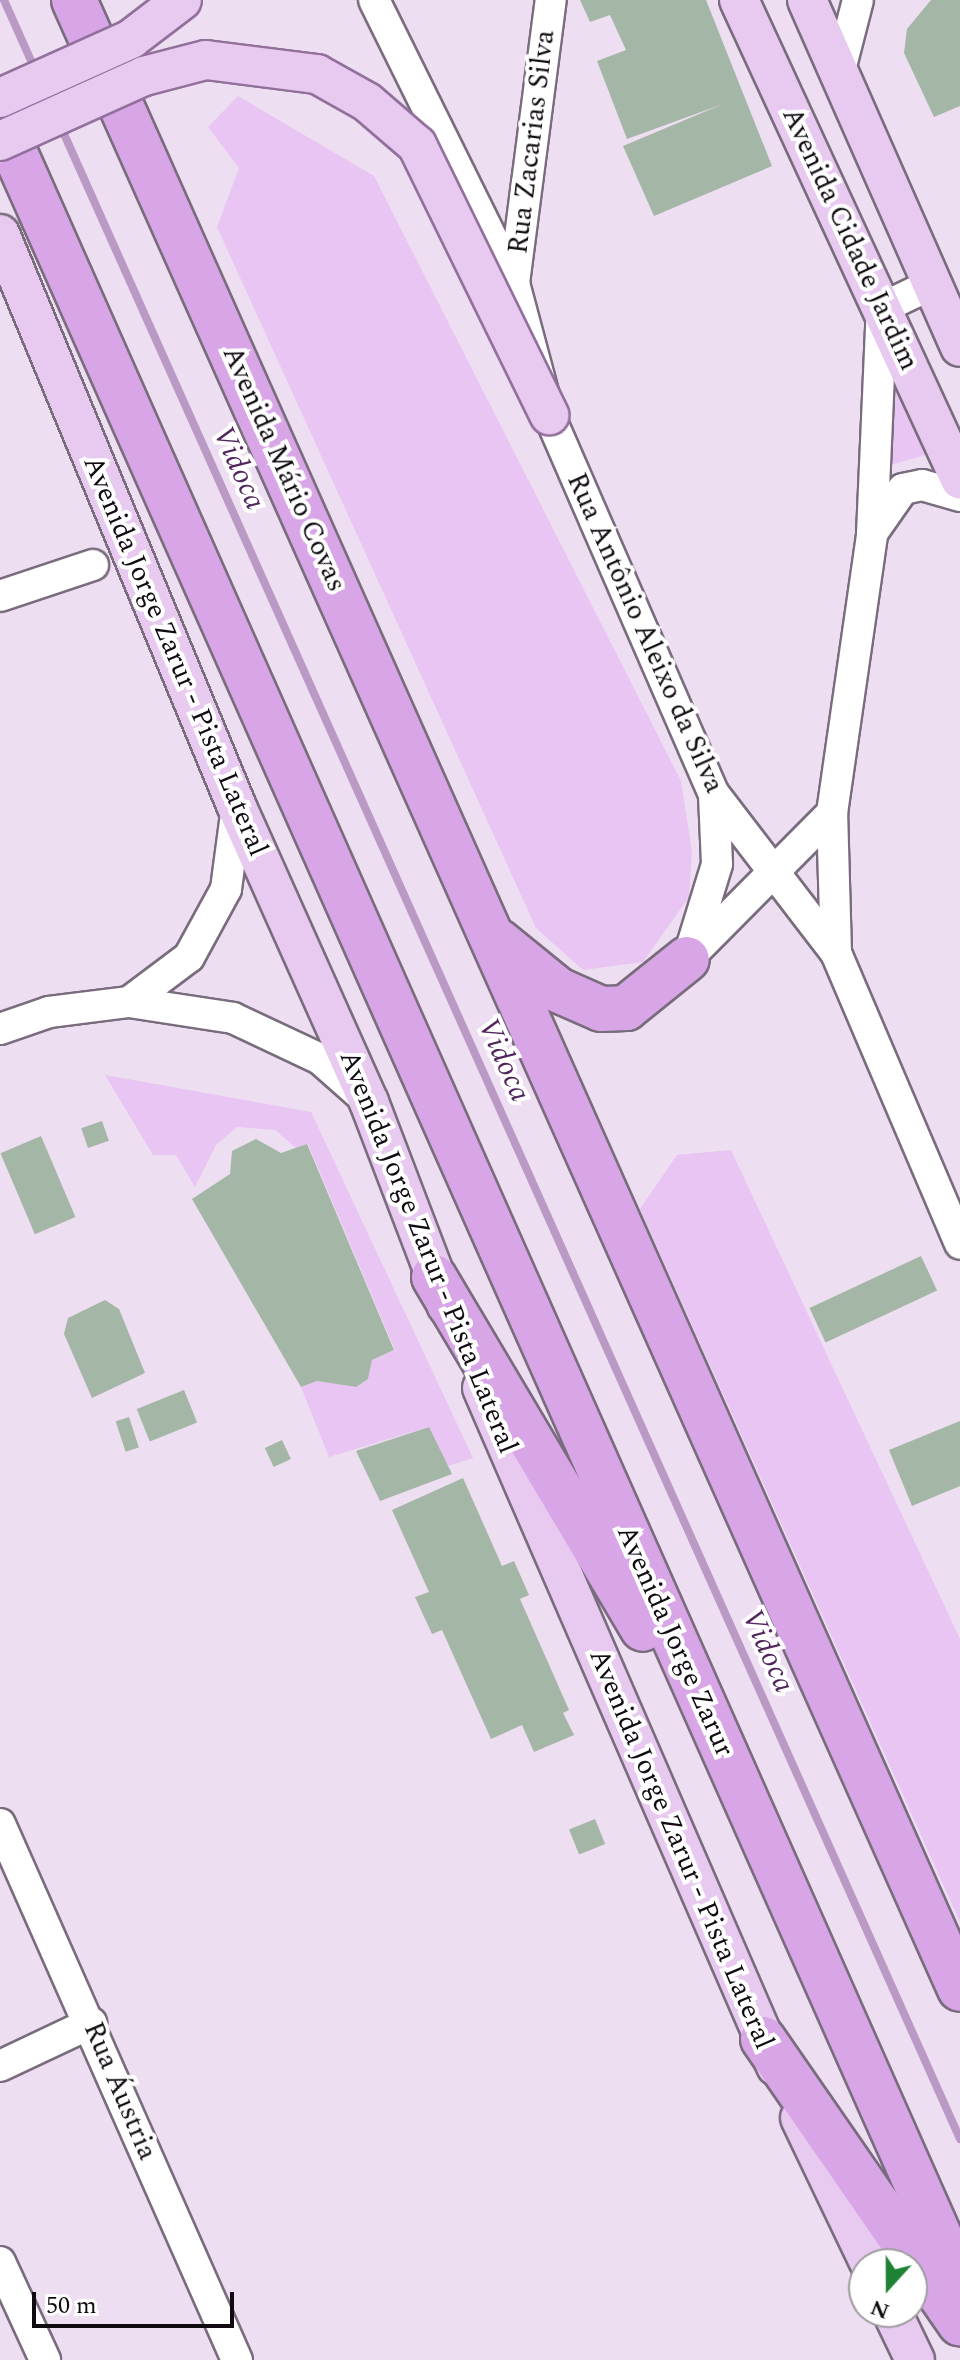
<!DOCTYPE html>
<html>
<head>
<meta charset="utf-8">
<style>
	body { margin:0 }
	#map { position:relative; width:960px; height:2360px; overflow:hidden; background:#eddef1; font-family:Spectral,serif }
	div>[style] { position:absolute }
	.green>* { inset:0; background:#e8c5f2 }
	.stream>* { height:8px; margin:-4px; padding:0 4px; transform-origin:4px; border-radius:4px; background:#bb99c5 }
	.building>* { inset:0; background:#a4b6a5; transform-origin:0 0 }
	.roads { filter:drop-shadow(2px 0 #796c7d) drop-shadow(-2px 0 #796c7d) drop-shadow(0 2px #796c7d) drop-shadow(0 -2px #796c7d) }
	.minor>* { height:30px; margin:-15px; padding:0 15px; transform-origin:15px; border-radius:15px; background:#fff }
	.major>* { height:38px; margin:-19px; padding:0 19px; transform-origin:19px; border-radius:19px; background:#e8caf1 }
	.highway>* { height:44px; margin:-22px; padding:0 22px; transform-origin:22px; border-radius:22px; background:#d8a6e7 }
	.bridges { filter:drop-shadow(2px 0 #92709c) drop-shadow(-2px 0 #92709c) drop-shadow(0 2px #92709c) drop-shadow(0 -2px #92709c) }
	.major-bridge>* { height:38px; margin:-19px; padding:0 19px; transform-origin:19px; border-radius:19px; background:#e8caf1 }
	span { translate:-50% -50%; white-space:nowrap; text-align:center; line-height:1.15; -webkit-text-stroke:8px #fff; paint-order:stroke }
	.street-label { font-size:28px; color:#100b11 }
	.water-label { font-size:30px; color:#51265c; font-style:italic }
	.north { position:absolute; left:848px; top:2248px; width:80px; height:80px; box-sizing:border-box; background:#fff; border:2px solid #9f9da0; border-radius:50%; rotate:201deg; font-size:22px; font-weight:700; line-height:32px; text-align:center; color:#100b11 }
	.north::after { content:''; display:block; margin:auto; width:28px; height:36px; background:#1e8134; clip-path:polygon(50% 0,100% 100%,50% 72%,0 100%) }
	.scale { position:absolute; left:32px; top:2292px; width:202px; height:36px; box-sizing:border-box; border:4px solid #100b11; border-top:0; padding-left:10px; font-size:24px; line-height:28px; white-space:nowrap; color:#100b11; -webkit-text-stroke:6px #fff; paint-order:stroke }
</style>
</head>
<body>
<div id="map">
	<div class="green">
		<i style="clip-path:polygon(238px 96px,374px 176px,681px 781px,692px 852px,689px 897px,643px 962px,583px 970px,536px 928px,217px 227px,239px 168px,208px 127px)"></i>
		<i style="clip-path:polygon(895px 359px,932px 453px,887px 466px)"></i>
		<i style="clip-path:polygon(105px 1075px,311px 1112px,473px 1458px,448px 1466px,428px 1427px,329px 1457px,301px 1387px,317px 1381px,356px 1387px,368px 1379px,372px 1360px,395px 1350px,308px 1144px,296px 1148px,275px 1130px,237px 1127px,216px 1145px,195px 1187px,176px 1155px,153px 1155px)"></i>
		<i style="clip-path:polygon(731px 1150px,960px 1639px,960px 1922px,640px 1209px,677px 1155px)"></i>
	</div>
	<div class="stream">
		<i style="left:4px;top:0;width:79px;rotate:66deg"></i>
		<i style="left:60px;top:125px;width:2206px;rotate:65.92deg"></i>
	</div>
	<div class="building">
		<i style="clip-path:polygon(580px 0,706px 0,772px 166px,654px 216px,623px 146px,723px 104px,627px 139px,597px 61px,626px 50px,610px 15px,590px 22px)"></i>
		<i style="clip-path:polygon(931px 0,960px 0,960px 106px,934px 117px,904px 53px,907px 29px)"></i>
		<i style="left:102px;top:1121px;width:21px;height:22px;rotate:71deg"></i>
		<i style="left:41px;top:1136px;width:88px;height:44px;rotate:67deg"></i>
		<i style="clip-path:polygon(256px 1139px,281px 1153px,307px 1144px,394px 1350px,372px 1360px,368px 1379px,356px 1387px,317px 1381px,301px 1387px,192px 1199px,230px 1174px,232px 1151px)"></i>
		<i style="left:921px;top:1256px;width:38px;height:123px;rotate:65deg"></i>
		<i style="clip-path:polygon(105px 1300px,119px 1309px,145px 1373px,92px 1398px,64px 1334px,68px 1318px)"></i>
		<i style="left:184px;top:1390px;width:35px;height:51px;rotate:68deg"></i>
		<i style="left:129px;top:1417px;width:32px;height:14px;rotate:72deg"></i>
		<i style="clip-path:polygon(960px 1421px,960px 1486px,912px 1506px,889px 1450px)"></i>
		<i style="clip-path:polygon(429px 1427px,452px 1474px,380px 1501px,356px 1451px)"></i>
		<i style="left:282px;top:1440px;width:21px;height:19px;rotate:65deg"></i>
		<i style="clip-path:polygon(463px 1478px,502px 1566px,514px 1561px,529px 1595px,520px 1599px,569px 1710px,563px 1713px,574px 1735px,534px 1752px,522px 1725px,491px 1739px,442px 1630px,432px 1634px,415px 1597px,429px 1592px,392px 1510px)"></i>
		<i style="left:595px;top:1819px;width:27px;height:28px;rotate:68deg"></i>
	</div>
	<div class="roads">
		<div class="minor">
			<i style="left:374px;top:0;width:316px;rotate:63.7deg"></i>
			<i style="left:514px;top:283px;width:137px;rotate:75.1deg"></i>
			<i style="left:549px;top:415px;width:413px;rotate:66.5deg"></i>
			<i style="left:714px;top:794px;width:200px;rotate:52.5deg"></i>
			<i style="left:836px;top:953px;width:316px;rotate:66.9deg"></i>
			<i style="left:840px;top:70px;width:72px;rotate:-75.6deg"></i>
			<i style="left:514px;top:283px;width:285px;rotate:-82.6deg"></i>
			<i style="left:873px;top:532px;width:52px;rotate:-55.1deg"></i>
			<i style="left:903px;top:489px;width:19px;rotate:-12deg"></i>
			<i style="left:922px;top:485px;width:40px;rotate:16deg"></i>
			<i style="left:0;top:596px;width:98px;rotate:-18.4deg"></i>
			<i style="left:690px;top:952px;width:92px;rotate:-72.9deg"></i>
			<i style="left:717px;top:864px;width:70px;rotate:-92.5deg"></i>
			<i style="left:836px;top:953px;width:140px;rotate:-91.6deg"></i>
			<i style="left:832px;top:813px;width:282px;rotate:-81.8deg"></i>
			<i style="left:872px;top:534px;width:226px;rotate:-87.5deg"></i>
			<i style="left:882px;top:308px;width:53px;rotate:-25.6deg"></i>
			<i style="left:687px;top:959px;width:206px;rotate:-45.2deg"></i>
			<i style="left:129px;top:1002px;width:75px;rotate:-36.9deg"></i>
			<i style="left:189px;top:957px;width:77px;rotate:-61.4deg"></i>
			<i style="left:226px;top:889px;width:83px;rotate:-82.4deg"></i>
			<i style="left:0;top:1029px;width:52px;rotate:-19.1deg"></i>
			<i style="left:49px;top:1012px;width:81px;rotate:-7.1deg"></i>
			<i style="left:129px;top:1002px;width:105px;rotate:8.7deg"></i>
			<i style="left:233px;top:1018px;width:96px;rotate:25.2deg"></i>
			<i style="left:320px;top:1059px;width:56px;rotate:41.4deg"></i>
			<i style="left:0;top:1824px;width:586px;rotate:66.15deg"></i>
			<i style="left:0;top:2066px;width:101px;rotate:-25.3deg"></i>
			<i style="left:0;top:2262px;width:108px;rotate:65.3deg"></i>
		</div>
		<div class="major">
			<i style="left:739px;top:0;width:528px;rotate:65.23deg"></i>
			<i style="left:807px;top:0;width:379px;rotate:66.2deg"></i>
			<i style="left:0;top:234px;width:620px;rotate:67.53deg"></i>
			<i style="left:237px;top:807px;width:323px;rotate:65.9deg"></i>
			<i style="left:369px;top:1102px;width:218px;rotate:69.1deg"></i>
			<i style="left:482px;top:1388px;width:739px;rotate:66.56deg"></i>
			<i style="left:800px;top:2118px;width:162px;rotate:64.4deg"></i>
			<i style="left:892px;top:2312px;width:53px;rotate:64.4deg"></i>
		</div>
		<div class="highway">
			<i style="left:74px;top:0;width:2177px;rotate:65.99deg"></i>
			<i style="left:0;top:119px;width:2366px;rotate:66.07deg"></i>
			<i style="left:498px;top:941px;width:77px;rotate:39.2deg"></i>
			<i style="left:558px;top:990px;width:47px;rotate:23.8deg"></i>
			<i style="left:601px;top:1009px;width:25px;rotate:-2deg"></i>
			<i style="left:626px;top:1008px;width:78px;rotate:-38.8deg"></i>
			<i style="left:434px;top:1277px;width:409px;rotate:59.3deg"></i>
			<i style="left:763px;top:2039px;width:346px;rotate:55.3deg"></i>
		</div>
	</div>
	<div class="bridges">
		<div class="major-bridge">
			<i style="left:0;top:98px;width:144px;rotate:-24.2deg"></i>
			<i style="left:131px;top:39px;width:64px;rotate:-37.4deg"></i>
			<i style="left:0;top:141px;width:158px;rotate:-24.3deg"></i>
			<i style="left:144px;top:76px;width:64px;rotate:-14.5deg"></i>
			<i style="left:206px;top:60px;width:112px;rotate:7.2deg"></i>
			<i style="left:317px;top:74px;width:57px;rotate:29.2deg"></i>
			<i style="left:367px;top:102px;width:66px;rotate:40.7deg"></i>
			<i style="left:417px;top:145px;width:301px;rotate:63.9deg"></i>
		</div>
	</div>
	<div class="street-label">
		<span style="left:532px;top:142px;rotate:-83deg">Rua Zacarias Silva</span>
		<span style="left:850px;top:239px;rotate:65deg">Avenida Cidade Jardim</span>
		<span style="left:284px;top:469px;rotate:66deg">Avenida Mário Covas</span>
		<span style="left:645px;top:633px;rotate:66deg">Rua Antônio Aleixo da Silva</span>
		<span style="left:175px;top:656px;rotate:67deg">Avenida Jorge Zarur - Pista Lateral</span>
		<span style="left:428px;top:1252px;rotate:68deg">Avenida Jorge Zarur - Pista Lateral</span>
		<span style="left:675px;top:1641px;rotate:66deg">Avenida Jorge Zarur</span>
		<span style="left:681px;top:1849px;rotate:67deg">Avenida Jorge Zarur - Pista Lateral</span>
		<span style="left:120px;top:2091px;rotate:67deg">Rua Áustria</span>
	</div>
	<div class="water-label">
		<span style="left:239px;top:468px;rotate:66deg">Vidoca</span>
		<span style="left:504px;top:1060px;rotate:66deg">Vidoca</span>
		<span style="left:768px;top:1651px;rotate:66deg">Vidoca</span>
	</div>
	<div class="north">N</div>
	<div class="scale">50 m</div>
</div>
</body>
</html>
